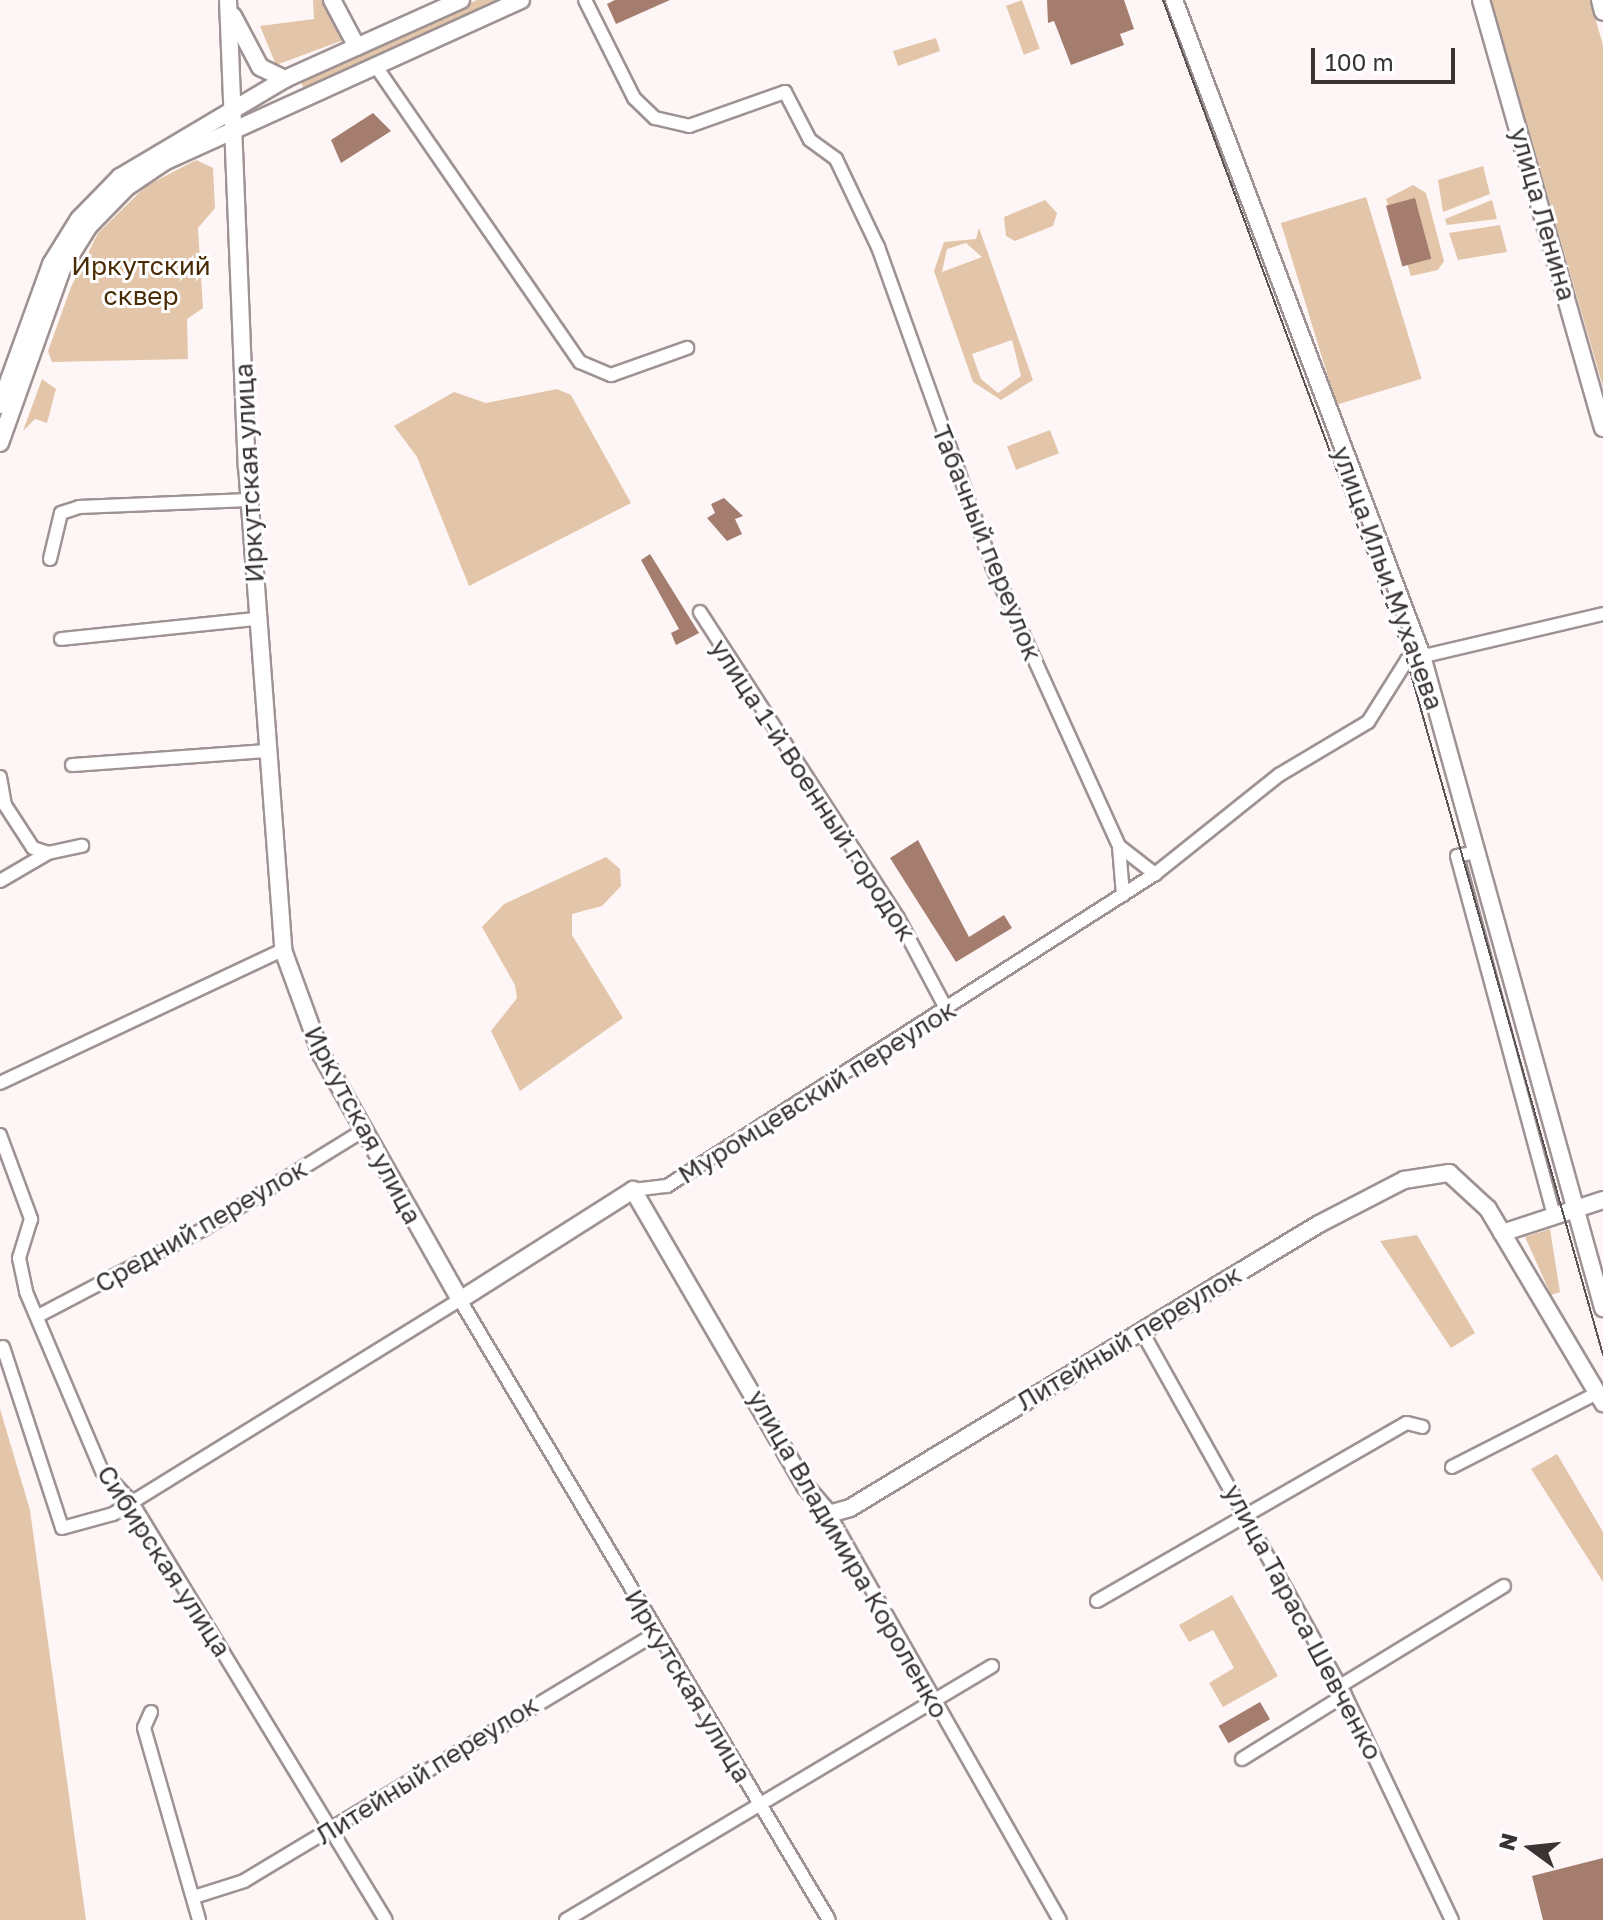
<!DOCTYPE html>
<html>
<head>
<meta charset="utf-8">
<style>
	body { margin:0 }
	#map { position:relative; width:1603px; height:1920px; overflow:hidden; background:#fef6f6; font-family:"Golos Text",sans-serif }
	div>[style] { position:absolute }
	.green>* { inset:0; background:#e3c6a9; transform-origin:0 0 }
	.building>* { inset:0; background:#a47d6f; transform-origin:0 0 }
	.roads { filter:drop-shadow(2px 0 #9f9293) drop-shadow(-2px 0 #9f9293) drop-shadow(0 2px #9f9293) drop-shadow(0 -2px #9f9293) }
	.minor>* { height:12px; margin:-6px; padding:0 6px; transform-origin:6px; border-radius:6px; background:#fff }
	.major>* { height:16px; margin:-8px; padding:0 8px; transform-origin:8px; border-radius:8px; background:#fff }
	.tram>* { height:2px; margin:-1px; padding:0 1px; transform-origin:1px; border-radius:1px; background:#5b5455 }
	span { translate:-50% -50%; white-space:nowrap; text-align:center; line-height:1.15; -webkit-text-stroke:6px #fff; paint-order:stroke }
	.street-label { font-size:26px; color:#393334 }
	.park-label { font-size:26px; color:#492b04 }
	.north { position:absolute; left:1491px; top:1808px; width:80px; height:80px; -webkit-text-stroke:6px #fff; paint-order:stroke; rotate:285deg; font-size:22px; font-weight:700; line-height:32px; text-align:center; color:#393334 }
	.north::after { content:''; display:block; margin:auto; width:28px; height:36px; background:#393334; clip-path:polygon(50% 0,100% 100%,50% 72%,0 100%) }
	.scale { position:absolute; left:1311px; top:48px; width:144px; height:36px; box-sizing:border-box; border:4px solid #393334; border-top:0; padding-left:10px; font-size:24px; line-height:28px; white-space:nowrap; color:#393334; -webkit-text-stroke:6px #fff; paint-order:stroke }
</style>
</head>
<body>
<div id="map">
	<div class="green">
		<i style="clip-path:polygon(313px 0,327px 0,349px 38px,276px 65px,260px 26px,314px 19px)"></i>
		<i style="clip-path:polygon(477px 0,502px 0,304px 89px,300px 79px)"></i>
		<i style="left:1022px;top:0;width:52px;height:17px;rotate:70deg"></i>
		<i style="clip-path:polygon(1491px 0,1590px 0,1603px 45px,1603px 387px)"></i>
		<i style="clip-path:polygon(936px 38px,940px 51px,898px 66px,893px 51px)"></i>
		<i style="clip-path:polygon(196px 160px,213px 168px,215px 208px,198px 228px,203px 308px,187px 319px,188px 359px,52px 362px,48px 351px,71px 287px,98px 233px,146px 186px)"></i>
		<i style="clip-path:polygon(1483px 166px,1490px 194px,1443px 212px,1438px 180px)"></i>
		<i style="clip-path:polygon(1413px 185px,1426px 193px,1444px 261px,1438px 270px,1411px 276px,1386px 199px)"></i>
		<i style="left:1366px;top:197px;width:190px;height:89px;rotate:73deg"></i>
		<i style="clip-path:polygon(1045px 200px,1057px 213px,1053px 226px,1015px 241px,1006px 236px,1004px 217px)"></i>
		<i style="clip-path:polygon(1492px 200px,1497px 219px,1447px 225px,1445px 219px)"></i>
		<i style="clip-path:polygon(1500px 225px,1507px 252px,1458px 260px,1449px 233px)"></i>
		<i style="clip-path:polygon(evenodd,979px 228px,1033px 380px,1001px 400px,973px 382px,934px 271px,944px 242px,976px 239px,979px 228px,966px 243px,982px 257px,942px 272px,947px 249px,966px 243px,979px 228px,1012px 340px,1021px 376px,998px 393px,981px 379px,972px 354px,1012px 340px)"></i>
		<i style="clip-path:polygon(42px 379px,56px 389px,47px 423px,35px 419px,23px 431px)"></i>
		<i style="clip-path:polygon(557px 389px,571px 395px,631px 503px,469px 586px,417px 457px,394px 426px,454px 392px,486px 403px)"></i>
		<i style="left:1050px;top:430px;width:25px;height:46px;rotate:69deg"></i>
		<i style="clip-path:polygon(606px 857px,620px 869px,621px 886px,602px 906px,572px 914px,572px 935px,623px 1018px,520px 1091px,491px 1031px,517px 998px,515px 985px,482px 927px,504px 904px)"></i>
		<i style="clip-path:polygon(1550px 1229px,1560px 1292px,1551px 1295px,1525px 1237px)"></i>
		<i style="clip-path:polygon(1417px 1235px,1475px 1333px,1451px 1348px,1380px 1241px)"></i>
		<i style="clip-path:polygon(0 1409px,30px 1510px,86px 1920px,0 1920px)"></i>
		<i style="clip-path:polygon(1557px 1454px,1603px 1532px,1603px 1582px,1531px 1469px)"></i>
		<i style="clip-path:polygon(1232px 1595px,1278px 1676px,1223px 1707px,1209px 1683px,1234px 1668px,1213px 1630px,1189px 1642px,1179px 1625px)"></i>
	</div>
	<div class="building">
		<i style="clip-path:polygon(615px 0,670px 0,616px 24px,607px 4px)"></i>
		<i style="clip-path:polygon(1047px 0,1124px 0,1134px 29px,1120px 34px,1124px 45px,1071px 65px,1054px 21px,1048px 23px)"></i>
		<i style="clip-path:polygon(373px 113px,391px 131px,341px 163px,331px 140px)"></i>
		<i style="left:1415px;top:198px;width:63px;height:30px;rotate:75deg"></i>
		<i style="clip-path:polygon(724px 498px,743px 516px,735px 519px,742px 534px,727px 541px,707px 518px,715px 513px,711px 504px)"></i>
		<i style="clip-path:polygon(650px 554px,699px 633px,676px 645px,671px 633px,679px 629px,641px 560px)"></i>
		<i style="clip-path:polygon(918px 840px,969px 937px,1004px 915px,1012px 928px,956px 962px,890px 858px)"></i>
		<i style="left:1260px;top:1702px;width:20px;height:48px;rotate:60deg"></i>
		<i style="clip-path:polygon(1603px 1858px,1603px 1920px,1543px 1920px,1532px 1876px)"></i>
	</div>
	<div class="roads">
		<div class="minor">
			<i style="left:585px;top:0;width:110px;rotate:63.4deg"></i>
			<i style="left:634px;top:98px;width:29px;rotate:44deg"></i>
			<i style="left:655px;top:118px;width:35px;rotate:13deg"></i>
			<i style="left:689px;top:126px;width:102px;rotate:-19.5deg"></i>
			<i style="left:785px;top:92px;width:54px;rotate:62.5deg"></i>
			<i style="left:810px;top:140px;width:32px;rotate:36deg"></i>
			<i style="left:836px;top:159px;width:98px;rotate:64.5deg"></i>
			<i style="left:878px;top:247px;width:339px;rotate:70.3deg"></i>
			<i style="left:992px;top:566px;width:307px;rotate:65.6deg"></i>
			<i style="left:375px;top:65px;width:361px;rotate:55.4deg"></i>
			<i style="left:580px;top:362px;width:34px;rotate:23deg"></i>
			<i style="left:611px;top:375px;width:81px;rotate:-19.6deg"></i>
			<i style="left:50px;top:559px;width:47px;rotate:-76.6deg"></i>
			<i style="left:61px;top:513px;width:19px;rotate:-18deg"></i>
			<i style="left:79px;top:507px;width:170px;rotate:-2.4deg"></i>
			<i style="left:700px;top:612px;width:364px;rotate:57.1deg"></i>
			<i style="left:898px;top:918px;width:104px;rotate:62deg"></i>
			<i style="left:61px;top:639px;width:196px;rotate:-5.9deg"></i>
			<i style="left:72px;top:765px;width:196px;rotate:-4.1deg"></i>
			<i style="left:0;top:777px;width:28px;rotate:80deg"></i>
			<i style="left:5px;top:805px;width:51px;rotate:56.9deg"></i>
			<i style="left:33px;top:848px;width:16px;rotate:18deg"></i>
			<i style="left:48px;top:853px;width:35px;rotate:-12deg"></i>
			<i style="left:1476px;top:852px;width:19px;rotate:168deg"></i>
			<i style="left:1457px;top:856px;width:373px;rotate:74.9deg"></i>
			<i style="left:0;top:881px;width:56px;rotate:-30.3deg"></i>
			<i style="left:1123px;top:895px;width:49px;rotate:-94.7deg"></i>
			<i style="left:1119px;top:846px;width:46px;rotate:37.9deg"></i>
			<i style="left:0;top:1083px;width:313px;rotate:-25.2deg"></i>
			<i style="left:0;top:1135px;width:90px;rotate:69.7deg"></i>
			<i style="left:31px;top:1219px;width:41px;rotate:107.1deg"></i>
			<i style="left:19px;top:1258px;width:35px;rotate:78deg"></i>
			<i style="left:26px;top:1292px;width:194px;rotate:67deg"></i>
			<i style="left:102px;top:1471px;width:42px;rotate:46deg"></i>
			<i style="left:131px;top:1501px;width:490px;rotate:58.7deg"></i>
			<i style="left:633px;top:1190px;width:34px;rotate:-7deg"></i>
			<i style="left:667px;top:1186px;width:579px;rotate:-32.59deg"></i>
			<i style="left:1155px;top:874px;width:159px;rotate:-38.6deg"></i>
			<i style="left:1279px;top:775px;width:104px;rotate:-30.8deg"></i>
			<i style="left:1368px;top:722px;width:73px;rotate:-57.8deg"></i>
			<i style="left:1407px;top:660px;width:201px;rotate:-13.2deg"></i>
			<i style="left:38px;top:1316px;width:185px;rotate:-27.7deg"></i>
			<i style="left:202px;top:1230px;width:188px;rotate:-31.7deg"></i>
			<i style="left:1141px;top:1330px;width:418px;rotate:60.8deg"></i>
			<i style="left:1345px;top:1695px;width:249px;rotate:64.6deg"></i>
			<i style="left:3px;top:1347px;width:190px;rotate:71.9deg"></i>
			<i style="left:62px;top:1528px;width:53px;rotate:-15.4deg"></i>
			<i style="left:113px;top:1514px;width:408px;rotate:-31.7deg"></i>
			<i style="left:460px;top:1300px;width:721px;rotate:59.24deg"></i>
			<i style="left:1452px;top:1467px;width:163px;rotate:-27deg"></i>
			<i style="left:829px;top:1514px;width:467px;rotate:60.4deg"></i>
			<i style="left:1097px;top:1601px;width:357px;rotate:-29.9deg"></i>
			<i style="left:1407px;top:1423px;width:16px;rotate:14deg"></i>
			<i style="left:1340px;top:1686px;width:192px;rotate:-31.4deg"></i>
			<i style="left:151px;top:1712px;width:17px;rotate:114deg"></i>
			<i style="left:144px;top:1728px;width:200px;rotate:74deg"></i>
			<i style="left:1242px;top:1759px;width:121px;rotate:-31.9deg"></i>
			<i style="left:194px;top:1897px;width:52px;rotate:-17.7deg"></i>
			<i style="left:244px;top:1881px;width:482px;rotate:-31deg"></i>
			<i style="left:566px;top:1920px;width:496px;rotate:-30.8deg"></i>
		</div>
		<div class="major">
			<i style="left:228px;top:0;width:466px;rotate:87.7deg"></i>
			<i style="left:247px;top:466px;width:485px;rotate:85.7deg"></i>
			<i style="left:283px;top:950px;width:111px;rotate:69.9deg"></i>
			<i style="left:321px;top:1054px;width:283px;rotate:60.5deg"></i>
			<i style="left:460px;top:1300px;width:205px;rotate:-32.4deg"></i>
			<i style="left:633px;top:1190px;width:342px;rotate:59.8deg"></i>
			<i style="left:805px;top:1486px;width:37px;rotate:49deg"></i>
			<i style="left:829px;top:1514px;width:22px;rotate:-16deg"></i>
			<i style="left:850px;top:1508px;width:548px;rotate:-31.2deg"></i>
			<i style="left:1319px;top:1224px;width:96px;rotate:-27.4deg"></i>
			<i style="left:1404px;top:1180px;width:46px;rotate:-8.8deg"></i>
			<i style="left:1449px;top:1173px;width:53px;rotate:42.7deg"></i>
			<i style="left:1488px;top:1209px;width:226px;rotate:59.3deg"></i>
			<i style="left:332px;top:0;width:53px;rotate:62deg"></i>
			<i style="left:1174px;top:0;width:701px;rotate:69.29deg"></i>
			<i style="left:1422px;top:656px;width:677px;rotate:74.48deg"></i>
			<i style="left:1481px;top:0;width:445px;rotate:74.1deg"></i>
			<i style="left:1600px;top:0;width:12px;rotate:76deg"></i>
			<i style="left:233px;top:16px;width:58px;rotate:62.1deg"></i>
			<i style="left:260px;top:67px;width:28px;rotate:26deg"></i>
			<i style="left:0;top:405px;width:150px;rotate:-70.1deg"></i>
			<i style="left:51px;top:264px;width:53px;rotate:-58.1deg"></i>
			<i style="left:79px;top:219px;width:59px;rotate:-45.7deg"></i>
			<i style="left:120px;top:177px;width:192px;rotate:-30.7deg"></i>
			<i style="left:285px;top:79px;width:193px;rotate:-24.2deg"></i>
			<i style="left:0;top:443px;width:185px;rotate:-70.4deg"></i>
			<i style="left:62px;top:269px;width:51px;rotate:-57.9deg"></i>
			<i style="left:89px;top:226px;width:54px;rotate:-45.7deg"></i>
			<i style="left:127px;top:187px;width:45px;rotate:-34deg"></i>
			<i style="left:164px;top:162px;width:392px;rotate:-24.4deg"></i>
			<i style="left:1502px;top:1233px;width:106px;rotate:-18.1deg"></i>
		</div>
	</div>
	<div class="tram">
		<i style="left:1163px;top:0;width:704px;rotate:69.71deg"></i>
		<i style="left:1407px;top:660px;width:722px;rotate:74.25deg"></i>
	</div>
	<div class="street-label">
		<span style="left:1543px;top:214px;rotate:74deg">улица Ленина</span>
		<span style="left:249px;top:473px;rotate:-93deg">Иркутская улица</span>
		<span style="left:987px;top:543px;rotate:68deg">Табачный переулок</span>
		<span style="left:1388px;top:578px;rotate:70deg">улица Ильи Мухачева</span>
		<span style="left:813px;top:790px;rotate:57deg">улица 1-й Военный городок</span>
		<span style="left:817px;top:1092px;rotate:-32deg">Муромцевский переулок</span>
		<span style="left:363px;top:1125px;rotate:62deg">Иркутская улица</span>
		<span style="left:201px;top:1226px;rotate:-30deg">Средний переулок</span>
		<span style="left:1129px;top:1338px;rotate:-31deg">Литейный переулок</span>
		<span style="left:848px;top:1554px;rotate:60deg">улица Владимира Короленко</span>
		<span style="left:164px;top:1561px;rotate:57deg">Сибирская улица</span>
		<span style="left:1303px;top:1622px;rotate:62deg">улица Тараса Шевченко</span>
		<span style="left:688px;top:1686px;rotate:59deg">Иркутская улица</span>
		<span style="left:427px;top:1770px;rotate:-32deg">Литейный переулок</span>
	</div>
	<div class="park-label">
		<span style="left:141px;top:281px">Иркутский<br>сквер</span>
	</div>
	<div class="north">N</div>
	<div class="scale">100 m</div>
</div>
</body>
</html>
